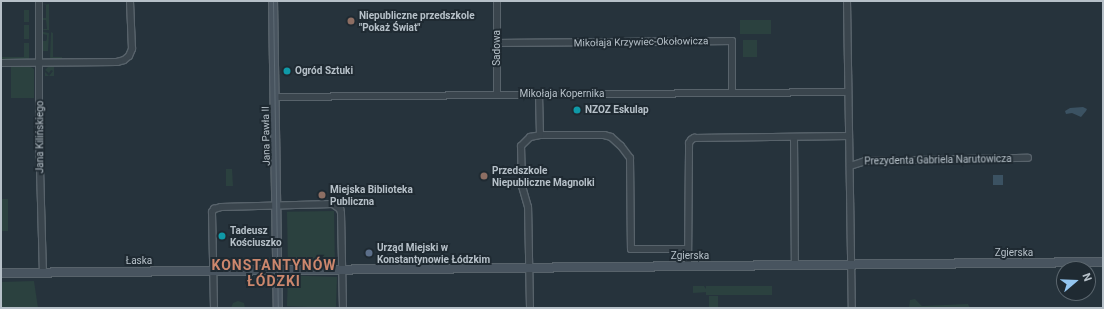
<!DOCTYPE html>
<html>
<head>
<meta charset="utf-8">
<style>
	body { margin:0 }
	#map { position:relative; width:1104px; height:309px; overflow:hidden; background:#26333c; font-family:Roboto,sans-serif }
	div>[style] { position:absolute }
	.green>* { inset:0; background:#2b413f; transform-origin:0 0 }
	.water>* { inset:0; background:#3b5262; transform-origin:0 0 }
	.roads { filter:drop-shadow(1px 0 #58636b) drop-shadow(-1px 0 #58636b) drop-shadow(0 1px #58636b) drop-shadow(0 -1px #58636b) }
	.minor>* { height:6px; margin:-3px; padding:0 3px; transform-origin:3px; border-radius:3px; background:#3a454d }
	.secondary>* { height:8px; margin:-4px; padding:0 4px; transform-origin:4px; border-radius:4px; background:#48545f }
	.tram>* { height:1px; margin:-0.5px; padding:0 0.5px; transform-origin:0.5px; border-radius:0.5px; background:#5e6b75 }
	.dots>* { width:11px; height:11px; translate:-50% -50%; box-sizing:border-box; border:2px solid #1f2a32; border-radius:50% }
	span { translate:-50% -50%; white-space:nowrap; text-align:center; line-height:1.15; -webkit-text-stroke:4px #1f2a32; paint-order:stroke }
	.poi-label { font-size:10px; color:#b6c0c8; font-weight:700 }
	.left { translate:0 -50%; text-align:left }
	.street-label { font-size:10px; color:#b6c0c8 }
	.district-label { font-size:14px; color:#cc876d; font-weight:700; letter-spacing:1px }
	.frame { position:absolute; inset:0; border:2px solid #b6c0c8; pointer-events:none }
	.north { position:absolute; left:1056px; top:261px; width:40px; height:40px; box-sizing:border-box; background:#1f2a32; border:1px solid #5b666e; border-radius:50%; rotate:71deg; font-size:11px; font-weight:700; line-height:16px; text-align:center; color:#b6c0c8 }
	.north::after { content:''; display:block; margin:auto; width:14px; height:18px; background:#93c5ef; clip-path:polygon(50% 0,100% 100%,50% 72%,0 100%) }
</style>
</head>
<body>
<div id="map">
	<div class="green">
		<i style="clip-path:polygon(49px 4px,49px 30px,44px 30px,42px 29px,47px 29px,46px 20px,42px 20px,42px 18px,46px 18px,46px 5px,42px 5px)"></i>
		<i style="left:24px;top:10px;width:5px;height:12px"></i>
		<i style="left:771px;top:20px;width:14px;height:31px;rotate:90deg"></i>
		<i style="left:24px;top:25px;width:5px;height:14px"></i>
		<i style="clip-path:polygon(43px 32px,49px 33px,48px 51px,43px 51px,43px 41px,46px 41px,47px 39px,47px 35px,43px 34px)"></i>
		<i style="clip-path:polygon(51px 32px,53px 33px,53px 57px,62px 57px,62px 60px,50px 60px)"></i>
		<i style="left:743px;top:40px;width:14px;height:17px"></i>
		<i style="clip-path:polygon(24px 43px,29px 43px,29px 61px,1px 61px,1px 57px,24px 57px)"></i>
		<i style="clip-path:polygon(11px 66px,29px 66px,34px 69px,34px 98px,11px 98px)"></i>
		<i style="clip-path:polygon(49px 66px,54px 66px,54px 76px,45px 76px,45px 72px,49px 76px,53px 71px,51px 70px,49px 73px,45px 70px)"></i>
		<i style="clip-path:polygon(226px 169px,232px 169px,233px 186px,226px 186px)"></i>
		<i style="left:1px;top:199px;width:7px;height:32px"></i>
		<i style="left:334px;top:211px;width:49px;height:47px;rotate:89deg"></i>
		<i style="left:337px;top:277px;width:31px;height:49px;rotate:92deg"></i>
		<i style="clip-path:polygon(34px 281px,38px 308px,1px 308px,1px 282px)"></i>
		<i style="clip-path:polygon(693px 286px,704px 286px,708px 292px,693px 293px)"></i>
		<i style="left:706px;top:286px;width:66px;height:9px"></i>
		<i style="left:709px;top:296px;width:9px;height:12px"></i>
		<i style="clip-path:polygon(915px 299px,922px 306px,968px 304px,970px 308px,909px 308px,910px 300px)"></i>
		<i style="clip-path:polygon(238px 301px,244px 303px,245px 308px,231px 308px,233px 303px)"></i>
	</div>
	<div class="water">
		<i style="clip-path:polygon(1083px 107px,1087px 109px,1086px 111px,1081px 117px,1072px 113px,1066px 114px,1065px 111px,1070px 108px)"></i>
		<i style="left:993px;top:175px;width:10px;height:10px"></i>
	</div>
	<div class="roads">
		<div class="minor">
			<i style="left:39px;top:1px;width:131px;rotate:90deg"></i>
			<i style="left:39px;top:132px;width:141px;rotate:88.4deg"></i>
			<i style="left:497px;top:1px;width:94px;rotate:90deg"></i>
			<i style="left:847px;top:1px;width:307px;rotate:89.1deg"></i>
			<i style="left:497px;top:43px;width:235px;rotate:-0.5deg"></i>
			<i style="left:732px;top:41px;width:52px;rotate:90deg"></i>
			<i style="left:1px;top:63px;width:116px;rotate:-0.5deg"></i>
			<i style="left:117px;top:62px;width:7px;rotate:-16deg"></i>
			<i style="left:124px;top:60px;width:6px;rotate:-39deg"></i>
			<i style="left:129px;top:56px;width:8px;rotate:-67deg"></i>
			<i style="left:132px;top:49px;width:48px;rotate:-92.4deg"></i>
			<i style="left:275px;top:97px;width:573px;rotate:-0.5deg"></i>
			<i style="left:540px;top:135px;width:64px"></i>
			<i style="left:604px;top:135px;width:7px;rotate:16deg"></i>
			<i style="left:611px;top:137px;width:13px;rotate:42deg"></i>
			<i style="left:621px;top:146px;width:15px;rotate:53deg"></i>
			<i style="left:630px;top:158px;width:91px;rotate:89.4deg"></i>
			<i style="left:631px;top:249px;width:57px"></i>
			<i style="left:794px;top:137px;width:128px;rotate:89.6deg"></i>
			<i style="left:850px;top:166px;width:16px;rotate:-18deg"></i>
			<i style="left:865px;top:161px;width:163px;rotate:-1.1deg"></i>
			<i style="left:688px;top:266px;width:123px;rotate:-89.5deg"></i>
			<i style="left:689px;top:143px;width:4px;rotate:-56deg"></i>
			<i style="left:691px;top:140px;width:4px;rotate:-34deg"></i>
			<i style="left:694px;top:138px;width:155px;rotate:-0.7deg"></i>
			<i style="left:214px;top:308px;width:96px;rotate:-91.2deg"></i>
			<i style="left:212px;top:212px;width:4px;rotate:-56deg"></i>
			<i style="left:214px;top:209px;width:7px;rotate:-16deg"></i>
			<i style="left:221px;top:207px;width:112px;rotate:-1.5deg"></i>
			<i style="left:333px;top:204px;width:9px;rotate:36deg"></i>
			<i style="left:340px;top:209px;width:4px;rotate:76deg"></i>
			<i style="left:341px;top:213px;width:95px;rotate:88.8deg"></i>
			<i style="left:530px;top:308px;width:101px;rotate:-91.1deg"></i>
			<i style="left:528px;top:207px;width:22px;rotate:-106deg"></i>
			<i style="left:522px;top:186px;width:40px;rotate:-91.4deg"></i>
			<i style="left:521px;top:146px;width:13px;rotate:-45deg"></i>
			<i style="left:530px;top:137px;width:10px;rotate:-11deg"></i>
			<i style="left:540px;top:135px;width:40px;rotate:-91.4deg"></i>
		</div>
		<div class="secondary">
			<i style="left:273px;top:1px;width:307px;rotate:89.1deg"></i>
			<i style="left:1px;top:273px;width:1102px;rotate:-0.57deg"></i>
		</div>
	</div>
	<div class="tram">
		<i style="left:273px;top:1px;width:307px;rotate:89.1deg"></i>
	</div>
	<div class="dots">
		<i style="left:351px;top:21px;background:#8d6e63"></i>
		<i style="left:287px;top:71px;background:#0f9aa8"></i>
		<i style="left:577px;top:110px;background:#0f9aa8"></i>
		<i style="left:484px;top:176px;background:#8d6e63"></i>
		<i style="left:322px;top:195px;background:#8d6e63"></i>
		<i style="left:222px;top:236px;background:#0f9aa8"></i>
		<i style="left:369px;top:253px;background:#5c6f8a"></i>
	</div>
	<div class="poi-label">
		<span class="left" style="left:359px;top:21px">Niepubliczne przedszkole<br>"Pokaż Świat"</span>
		<span class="left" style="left:295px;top:71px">Ogród Sztuki</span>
		<span class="left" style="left:585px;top:110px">NZOZ Eskulap</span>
		<span class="left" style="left:492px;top:176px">Przedszkole<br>Niepubliczne Magnolki</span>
		<span class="left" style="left:330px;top:195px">Miejska Biblioteka<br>Publiczna</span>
		<span class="left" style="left:230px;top:236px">Tadeusz<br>Kościuszko</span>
		<span class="left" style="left:377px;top:253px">Urząd Miejski w<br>Konstantynowie Łódzkim</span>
	</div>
	<div class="street-label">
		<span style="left:641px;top:42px;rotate:-1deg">Mikołaja Krzywiec-Okołowicza</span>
		<span style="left:497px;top:48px;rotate:-90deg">Sadowa</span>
		<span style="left:562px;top:94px">Mikołaja Kopernika</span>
		<span style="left:266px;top:136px;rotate:-91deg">Jana Pawła II</span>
		<span style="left:40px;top:137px;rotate:-90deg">Jana Kilińskiego</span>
		<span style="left:938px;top:160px;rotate:-1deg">Prezydenta Gabriela Narutowicza</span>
		<span style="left:1014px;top:253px">Zgierska</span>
		<span style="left:690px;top:256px">Zgierska</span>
		<span style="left:139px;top:261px">Łaska</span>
	</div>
	<div class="district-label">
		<span style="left:274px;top:273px">KONSTANTYNÓW<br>ŁÓDZKI</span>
	</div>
	<div class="frame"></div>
	<div class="north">N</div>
</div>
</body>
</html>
